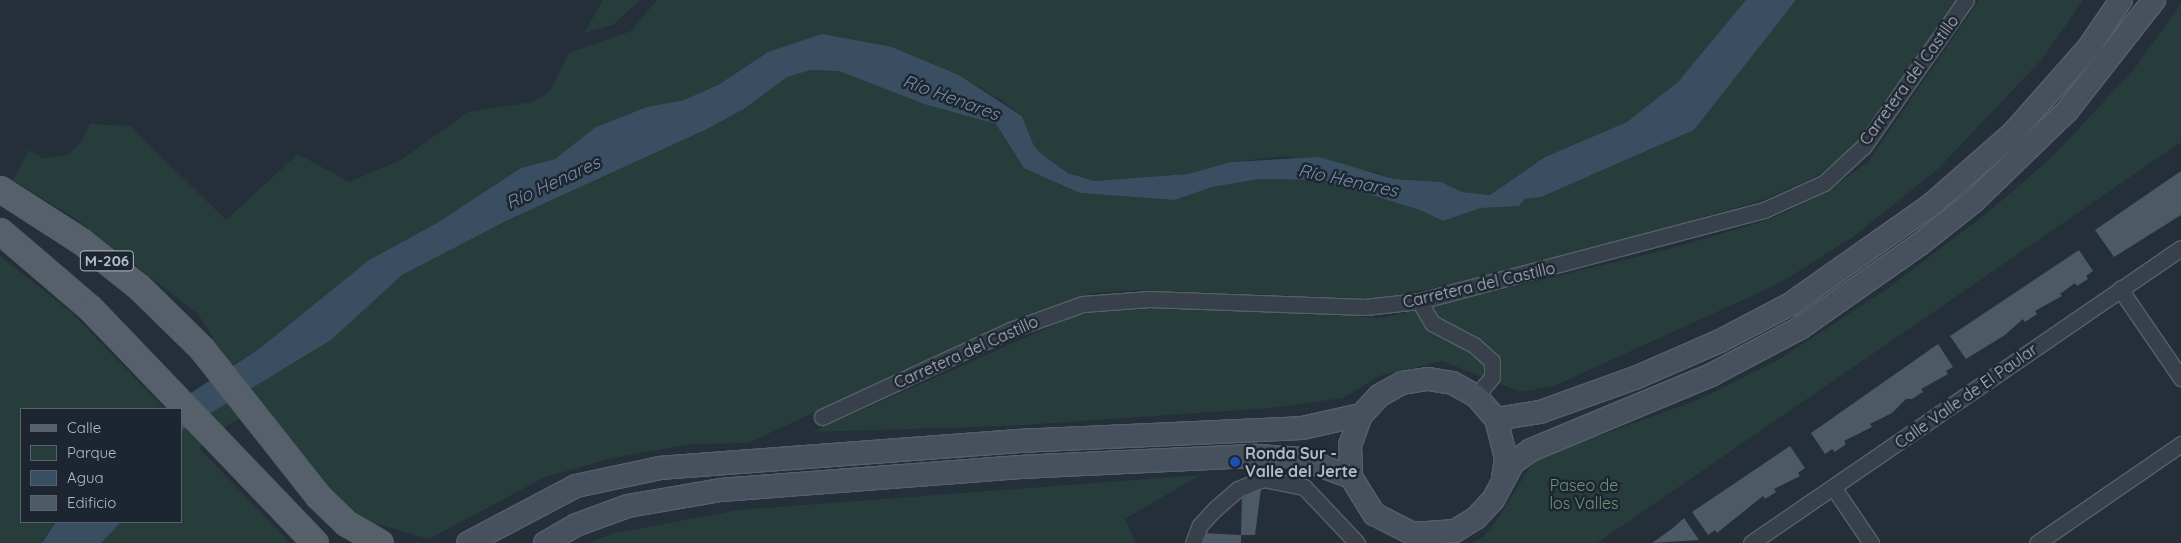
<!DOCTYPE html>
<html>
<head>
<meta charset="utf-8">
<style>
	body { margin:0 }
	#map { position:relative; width:2181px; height:543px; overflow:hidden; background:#242f3a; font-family:Quicksand,sans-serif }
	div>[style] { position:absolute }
	.green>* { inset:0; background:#273d3c }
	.water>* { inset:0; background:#3a4e62 }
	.building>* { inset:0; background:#4c5a65 }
	.roads { filter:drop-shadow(1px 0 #565f69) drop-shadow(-1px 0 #565f69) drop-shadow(0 1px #565f69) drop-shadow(0 -1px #565f69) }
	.street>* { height:15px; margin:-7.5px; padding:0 7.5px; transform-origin:7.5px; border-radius:7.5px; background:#38414b }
	.secondary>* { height:22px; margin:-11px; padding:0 11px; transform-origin:11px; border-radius:11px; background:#46515d }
	.primary>* { height:25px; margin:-12.5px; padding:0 12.5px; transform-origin:12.5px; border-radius:12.5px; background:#56606b }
	.dots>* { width:14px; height:14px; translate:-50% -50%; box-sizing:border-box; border:2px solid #1d2630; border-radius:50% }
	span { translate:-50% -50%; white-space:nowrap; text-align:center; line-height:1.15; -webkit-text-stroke:5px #1d2630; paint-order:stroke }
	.shield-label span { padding:1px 4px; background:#1d2630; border:1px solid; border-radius:4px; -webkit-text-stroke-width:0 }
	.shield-label { font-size:15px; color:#b3bcc6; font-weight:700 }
	.street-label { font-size:16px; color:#b3bcc6 }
	.poi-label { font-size:16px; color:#b3bcc6; font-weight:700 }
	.left { translate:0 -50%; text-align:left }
	.park-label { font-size:16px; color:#6c9672 }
	.water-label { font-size:18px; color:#758fa8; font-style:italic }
	.legend { position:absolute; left:20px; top:408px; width:162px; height:115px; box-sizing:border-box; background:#1d2630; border:1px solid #59626c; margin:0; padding:6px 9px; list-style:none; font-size:15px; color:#b3bcc6 }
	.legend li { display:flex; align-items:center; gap:10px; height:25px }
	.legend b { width:25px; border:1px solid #59626c }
</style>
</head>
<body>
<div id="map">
	<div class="green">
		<i style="clip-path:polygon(603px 0,640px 0,613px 25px,584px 33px)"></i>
		<i style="clip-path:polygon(657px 0,1746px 0,1678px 82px,1627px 122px,1545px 157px,1490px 195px,1462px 192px,1441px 182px,1394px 179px,1375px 172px,1286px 156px,1231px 162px,1188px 174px,1094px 181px,1068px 173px,1044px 156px,1034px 146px,1022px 115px,1001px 100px,959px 75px,892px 47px,768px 52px,718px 85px,684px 100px,647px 107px,597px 127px,555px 159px,521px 168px,437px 223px,369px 260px,259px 349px,231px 366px,198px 314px,76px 219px,13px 180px,29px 150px,44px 159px,69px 154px,82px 141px,90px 124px,130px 126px,226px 220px,298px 154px,349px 182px,401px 160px,468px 112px,533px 102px,550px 91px,569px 53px,631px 31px)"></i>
		<i style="clip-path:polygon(1796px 0,1959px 0,1858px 144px,1814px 178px,1760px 201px,1483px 279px,1374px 299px,1139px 290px,1093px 293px,1029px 314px,748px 443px,692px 444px,613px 458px,545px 477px,429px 539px,365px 520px,331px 490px,265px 408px,229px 424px,199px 448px,290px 543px,101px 543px,121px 522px,181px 522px,181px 431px,331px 340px,402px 275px,508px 220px,705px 130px,744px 109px,787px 77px,811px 70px,839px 71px,924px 104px,996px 124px,1009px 144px,1080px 193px,1175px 200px,1212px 187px,1260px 179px,1323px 180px,1420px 210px,1443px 221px,1481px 208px,1519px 206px,1525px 199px,1541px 197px,1694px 130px)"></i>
		<i style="clip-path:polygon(1979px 0,2083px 0,2043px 58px,1938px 169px,1853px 237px,1778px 284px,1554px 386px,1521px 392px,1442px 361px,1379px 376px,1343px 398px,1270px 408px,1007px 426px,812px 432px,1072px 317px,1117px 308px,1180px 308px,1384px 318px,1673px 248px,1771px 219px,1827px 192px,1868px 162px)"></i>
		<i style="clip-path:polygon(2181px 4px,2181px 142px,1597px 543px,1472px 543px,1483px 537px,1497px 520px,1532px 464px,1549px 454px,1700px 399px,1778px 360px,1887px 289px,1991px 210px,2054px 155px,2135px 68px)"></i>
		<i style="clip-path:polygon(0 256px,70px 311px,165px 409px,21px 409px,21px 522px,56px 522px,42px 543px,0 543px)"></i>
		<i style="clip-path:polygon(1200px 475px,1125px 519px,1136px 543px,589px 543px,611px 534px,738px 510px)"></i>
	</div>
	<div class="water">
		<i style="clip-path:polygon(1746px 0,1796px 0,1694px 130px,1541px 197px,1525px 199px,1519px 206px,1481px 208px,1443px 221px,1420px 210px,1323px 180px,1260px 179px,1212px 187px,1175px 200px,1080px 193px,1024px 168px,996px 124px,924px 104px,839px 71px,811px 70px,787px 77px,744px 109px,705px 130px,508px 220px,402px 275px,331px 340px,181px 431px,181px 409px,166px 409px,259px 349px,369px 260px,437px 223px,521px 168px,555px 159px,596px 127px,647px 107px,684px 100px,718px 85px,768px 52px,822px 34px,892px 47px,959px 75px,1022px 116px,1034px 146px,1044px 156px,1068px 173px,1094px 181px,1188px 174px,1231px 162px,1319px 157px,1394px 179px,1441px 182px,1462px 192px,1490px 195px,1545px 157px,1627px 122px,1678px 82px)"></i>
		<i style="clip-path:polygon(56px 522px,121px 522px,101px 543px,42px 543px)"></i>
	</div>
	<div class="building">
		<i style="clip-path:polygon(2181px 171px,2181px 215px,2114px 257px,2095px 230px)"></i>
		<i style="clip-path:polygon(2079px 250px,2093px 271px,2086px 276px,2088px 279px,2077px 286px,2075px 283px,2060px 294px,2062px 296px,2035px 311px,2037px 314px,2025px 322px,2023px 319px,2005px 335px,1966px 359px,1950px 336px)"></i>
		<i style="clip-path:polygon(1938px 344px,1953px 367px,1946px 371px,1948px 374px,1921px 389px,1923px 392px,1912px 399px,1906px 399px,1892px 413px,1870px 424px,1872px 427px,1844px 441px,1846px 444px,1835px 452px,1832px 449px,1825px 454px,1811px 433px)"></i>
		<i style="clip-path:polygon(1790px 446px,1805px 468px,1798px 473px,1800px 476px,1774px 489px,1776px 492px,1765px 499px,1763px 496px,1717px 533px,1715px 530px,1708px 535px,1692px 512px)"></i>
		<i style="clip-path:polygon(1261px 489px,1255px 535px,1241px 535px,1242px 498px)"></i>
		<i style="clip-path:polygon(1684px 518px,1699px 540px,1652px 543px,1673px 528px)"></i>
		<i style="clip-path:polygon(1202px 533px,1241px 535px,1241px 543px,1202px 543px)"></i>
	</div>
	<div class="roads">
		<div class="street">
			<i style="left:2120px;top:289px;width:108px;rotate:55.6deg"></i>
			<i style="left:1419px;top:301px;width:26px;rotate:59deg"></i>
			<i style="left:1432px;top:323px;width:47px;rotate:27.6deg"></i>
			<i style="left:1474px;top:345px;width:24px;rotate:42deg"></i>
			<i style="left:1492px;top:361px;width:16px;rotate:90deg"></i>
			<i style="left:1492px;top:377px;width:25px;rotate:130deg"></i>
			<i style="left:822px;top:417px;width:207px;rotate:-24.8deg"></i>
			<i style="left:1010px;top:330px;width:77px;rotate:-19.6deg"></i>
			<i style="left:1083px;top:304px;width:66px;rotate:-4.3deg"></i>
			<i style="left:1149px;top:299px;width:216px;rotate:2.1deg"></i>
			<i style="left:1365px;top:307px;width:54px;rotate:-6.3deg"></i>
			<i style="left:1419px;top:301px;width:357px;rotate:-14.8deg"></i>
			<i style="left:1764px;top:210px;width:66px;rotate:-24.2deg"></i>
			<i style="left:1824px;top:183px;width:54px;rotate:-42.8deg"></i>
			<i style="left:1864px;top:146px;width:178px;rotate:-55.1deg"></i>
			<i style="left:1833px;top:487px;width:68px;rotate:55.8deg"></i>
			<i style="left:1193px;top:543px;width:19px;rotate:-69deg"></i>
			<i style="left:1200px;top:525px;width:23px;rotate:-47deg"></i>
			<i style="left:1216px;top:508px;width:29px;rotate:-41deg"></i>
			<i style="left:1238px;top:489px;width:27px;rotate:-22deg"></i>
			<i style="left:1263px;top:479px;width:42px;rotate:11deg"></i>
			<i style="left:1304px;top:487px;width:77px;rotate:46.6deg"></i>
			<i style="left:1751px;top:543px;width:521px;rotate:-34.45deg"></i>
			<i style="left:2037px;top:543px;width:175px;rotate:-34.5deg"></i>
		</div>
		<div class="secondary">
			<i style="left:1496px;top:419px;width:45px;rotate:-9deg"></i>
			<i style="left:1540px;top:412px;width:101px;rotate:-19.7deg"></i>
			<i style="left:1635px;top:378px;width:93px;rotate:-23.5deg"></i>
			<i style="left:1720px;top:341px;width:78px;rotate:-27.6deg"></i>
			<i style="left:1789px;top:305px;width:175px;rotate:-35.2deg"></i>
			<i style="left:1932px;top:204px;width:108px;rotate:-41.2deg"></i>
			<i style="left:2013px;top:133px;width:115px;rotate:-48.5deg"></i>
			<i style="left:2089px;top:47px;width:57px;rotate:-55.8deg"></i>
			<i style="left:1503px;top:478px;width:20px;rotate:-81deg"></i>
			<i style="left:1506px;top:458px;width:40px;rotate:-104.4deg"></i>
			<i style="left:1496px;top:419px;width:30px;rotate:-131deg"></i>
			<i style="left:1476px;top:396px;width:26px;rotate:-151deg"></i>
			<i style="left:1453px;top:383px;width:26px;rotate:-171deg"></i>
			<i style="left:1427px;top:379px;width:25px;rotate:171deg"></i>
			<i style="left:1402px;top:383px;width:26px;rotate:151deg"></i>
			<i style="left:1379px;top:396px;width:26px;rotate:133deg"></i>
			<i style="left:1361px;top:415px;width:32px;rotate:110deg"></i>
			<i style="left:1350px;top:445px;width:32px;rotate:88deg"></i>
			<i style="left:1351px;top:477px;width:44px;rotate:58.1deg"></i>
			<i style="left:1374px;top:514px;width:44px;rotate:27.1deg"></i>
			<i style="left:1413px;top:534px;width:42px;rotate:-4.1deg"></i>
			<i style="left:1455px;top:531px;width:25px;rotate:-32deg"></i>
			<i style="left:1476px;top:518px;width:25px;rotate:-47deg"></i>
			<i style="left:1493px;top:500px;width:42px;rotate:-61.6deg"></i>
			<i style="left:1513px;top:463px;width:22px;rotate:-36deg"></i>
			<i style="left:1531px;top:450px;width:195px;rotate:-22.6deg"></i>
			<i style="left:1711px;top:375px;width:101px;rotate:-27.8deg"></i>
			<i style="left:1800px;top:328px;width:146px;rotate:-35deg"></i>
			<i style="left:1920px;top:244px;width:69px;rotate:-38.5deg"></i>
			<i style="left:1974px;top:201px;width:129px;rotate:-44.1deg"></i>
			<i style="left:2067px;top:111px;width:141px;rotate:-51.9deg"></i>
			<i style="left:468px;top:543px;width:122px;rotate:-27.8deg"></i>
			<i style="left:576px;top:486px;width:86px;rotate:-12.1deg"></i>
			<i style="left:660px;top:468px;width:359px;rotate:-4.3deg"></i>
			<i style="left:1018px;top:441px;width:284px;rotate:-2.6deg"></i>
			<i style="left:1302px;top:428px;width:60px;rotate:-12.4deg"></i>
			<i style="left:545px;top:543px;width:36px;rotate:-30deg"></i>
			<i style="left:576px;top:525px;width:55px;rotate:-20.1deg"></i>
			<i style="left:628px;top:506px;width:94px;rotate:-9.8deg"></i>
			<i style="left:721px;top:490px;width:300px;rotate:-4.4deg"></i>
			<i style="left:1020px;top:467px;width:237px;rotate:-2.7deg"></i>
			<i style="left:1257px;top:456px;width:45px;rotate:3.8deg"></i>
			<i style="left:1302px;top:459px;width:52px;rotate:20.2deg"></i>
		</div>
		<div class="primary">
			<i style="left:0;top:189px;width:96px;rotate:32.7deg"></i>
			<i style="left:81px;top:241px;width:74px;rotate:38.4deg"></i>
			<i style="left:139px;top:287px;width:88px;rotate:44.5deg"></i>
			<i style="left:202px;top:349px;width:187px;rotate:51.7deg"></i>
			<i style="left:318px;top:496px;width:39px;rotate:44deg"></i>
			<i style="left:346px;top:523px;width:39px;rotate:30deg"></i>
			<i style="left:0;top:231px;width:118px;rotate:40.5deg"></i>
			<i style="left:90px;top:308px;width:325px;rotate:46.2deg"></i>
		</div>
	</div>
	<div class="dots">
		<i style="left:1235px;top:462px;background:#1a4fb4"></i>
	</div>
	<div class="shield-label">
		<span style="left:107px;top:261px">M-206</span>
	</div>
	<div class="street-label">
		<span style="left:1909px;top:80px;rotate:-54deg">Carretera del Castillo</span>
		<span style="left:1479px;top:285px;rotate:-13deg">Carretera del Castillo</span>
		<span style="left:966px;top:352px;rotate:-24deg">Carretera del Castillo</span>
		<span style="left:1966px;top:396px;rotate:-35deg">Calle Valle de El Paular</span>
	</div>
	<div class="poi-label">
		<span class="left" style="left:1245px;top:462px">Ronda Sur -<br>Valle del Jerte</span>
	</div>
	<div class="park-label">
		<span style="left:1584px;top:494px">Paseo de<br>los Valles</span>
	</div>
	<div class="water-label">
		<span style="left:951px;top:98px;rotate:20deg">Río Henares</span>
		<span style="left:1348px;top:181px;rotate:12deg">Río Henares</span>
		<span style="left:553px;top:183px;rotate:-25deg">Río Henares</span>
	</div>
	<ul class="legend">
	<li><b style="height:6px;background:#56606b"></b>Calle</li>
	<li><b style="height:14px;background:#273d3c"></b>Parque</li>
	<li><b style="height:14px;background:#3a4e62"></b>Agua</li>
	<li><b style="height:14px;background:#4c5a65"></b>Edificio</li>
	</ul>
</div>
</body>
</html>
